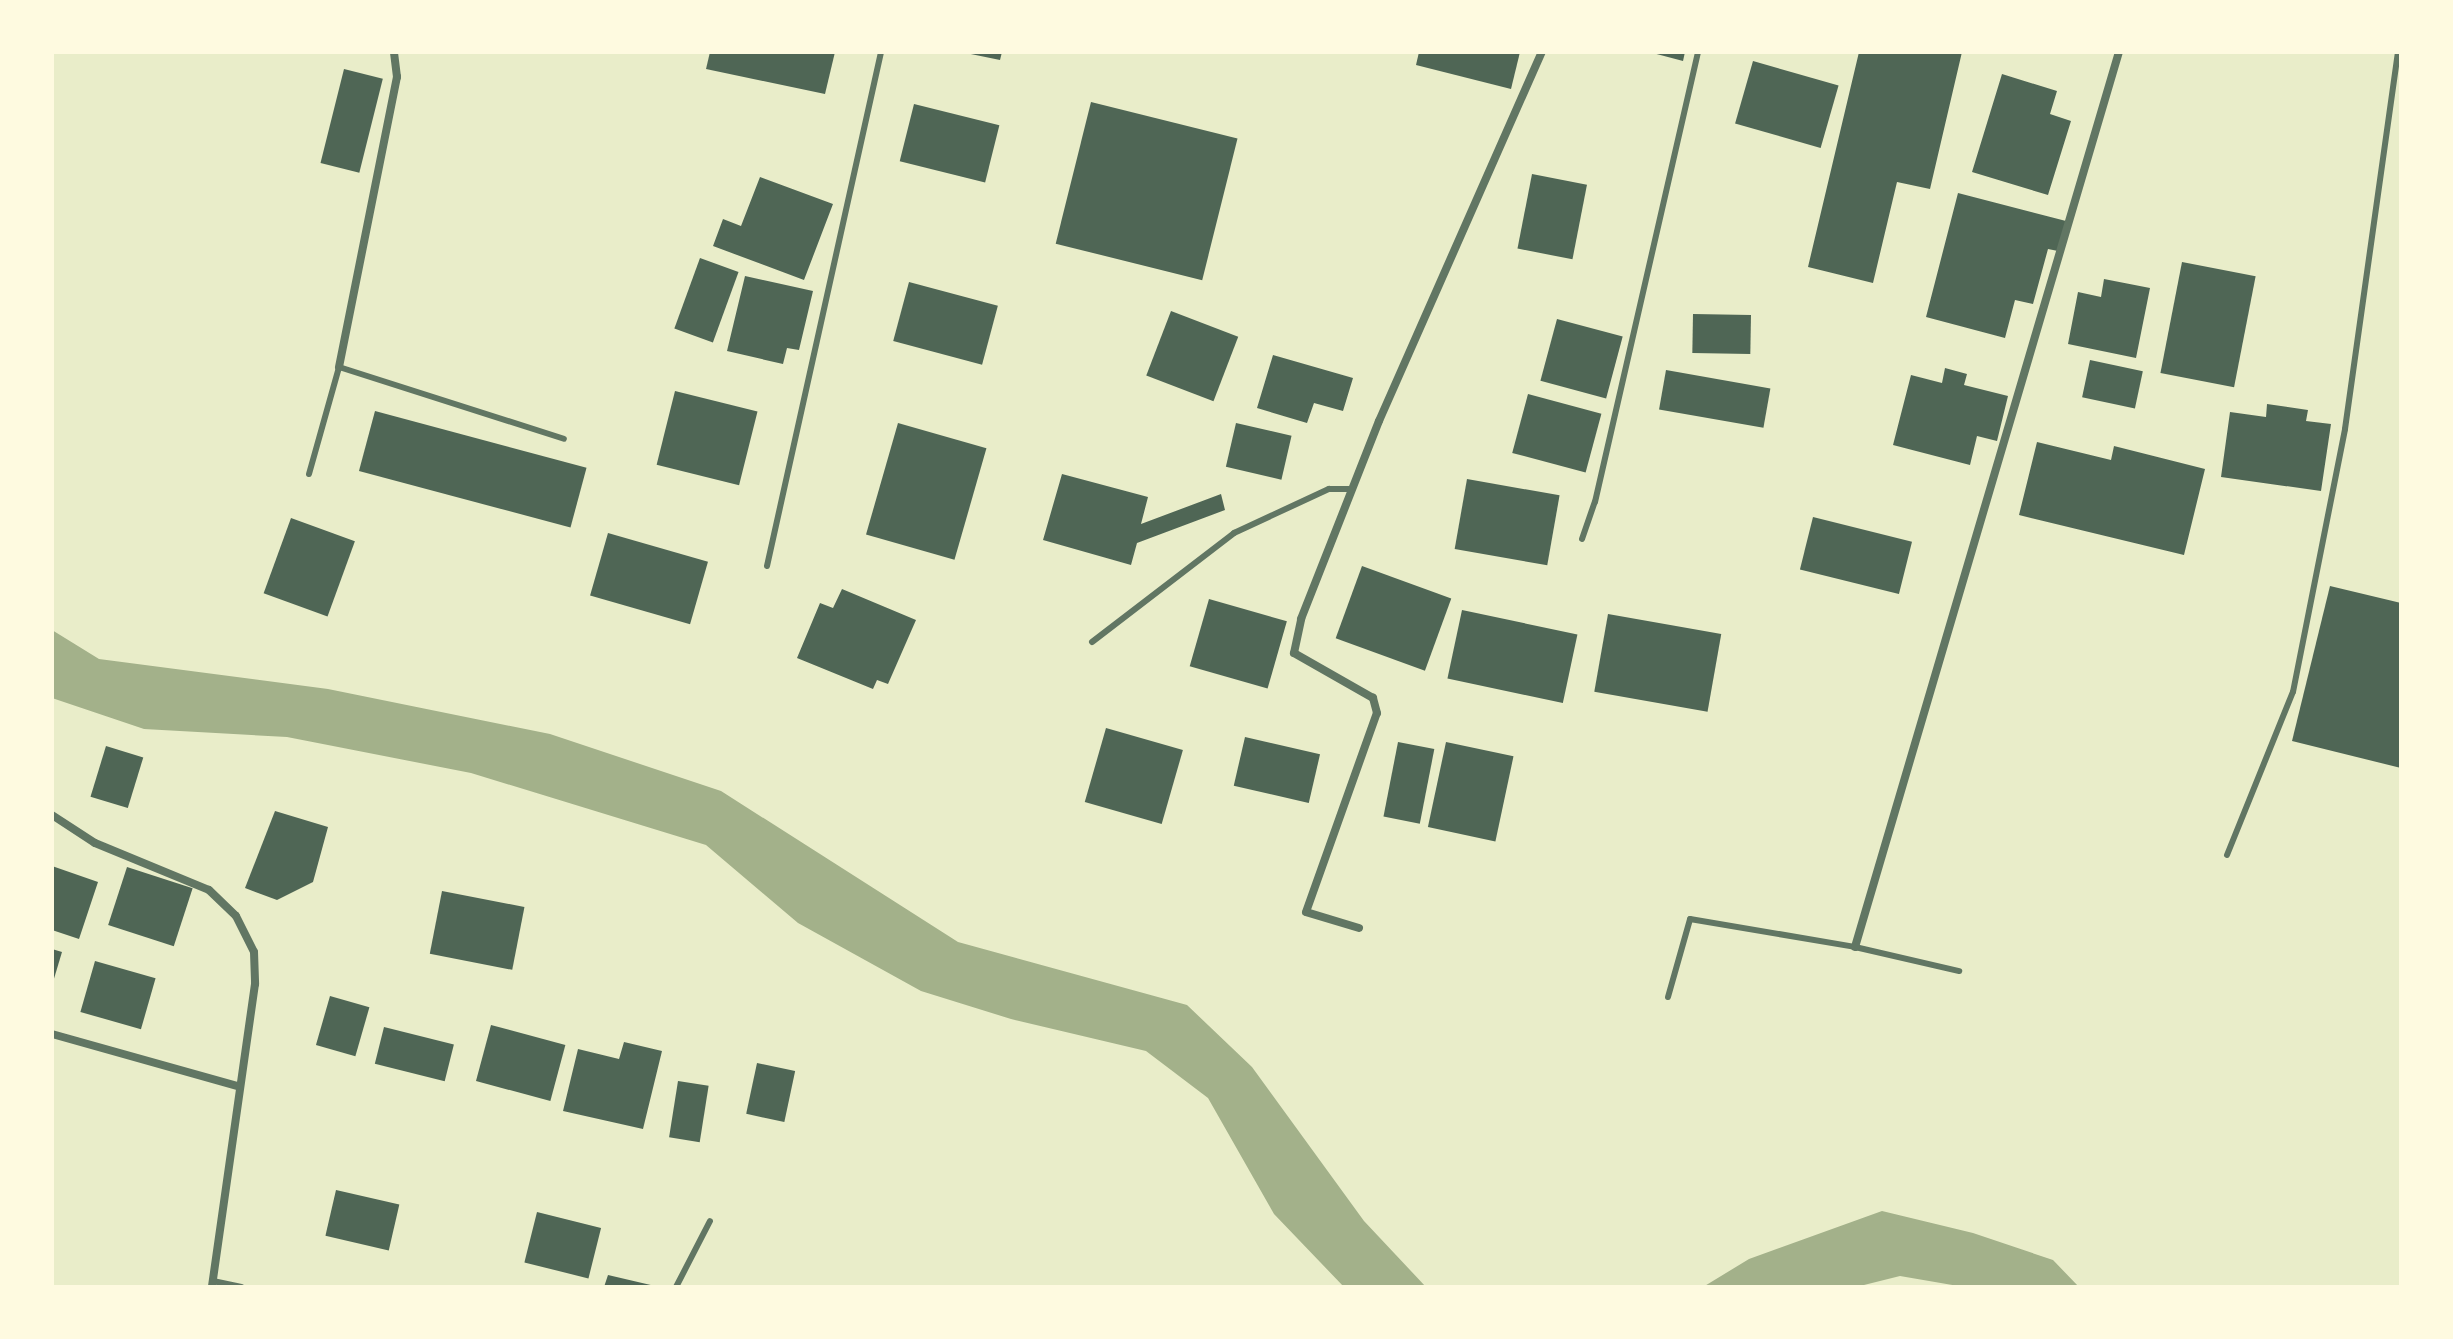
<!DOCTYPE html>
<html>
<head>
<meta charset="utf-8">
<style>
	body { margin:0 }
	#map { position:relative; width:2453px; height:1339px; overflow:hidden; background:#e9edc9; font-family:"Noto Serif",serif }
	div>[style] { position:absolute }
	.water>* { inset:0; background:#a3b18a }
	.building>* { inset:0; background:#4f6655; transform-origin:0 0 }
	.service>* { height:6px; margin:-3px; padding:0 3px; transform-origin:3px; border-radius:3px; background:#617663 }
	.minor>* { height:8px; margin:-4px; padding:0 4px; transform-origin:4px; border-radius:4px; background:#617663 }
	span { translate:-50% -50%; white-space:nowrap; text-align:center; line-height:1.15; -webkit-text-stroke:6px #fefae0; paint-order:stroke }
	.frame { position:absolute; inset:0; border:54px solid #fefae0; pointer-events:none }
</style>
</head>
<body>
<div id="map">
	<div class="water">
		<i style="clip-path:polygon(52px 630px,99px 659px,328px 689px,550px 734px,721px 791px,958px 942px,1187px 1005px,1252px 1067px,1364px 1221px,1426px 1287px,1344px 1287px,1274px 1214px,1208px 1098px,1146px 1051px,1011px 1019px,921px 991px,798px 923px,706px 845px,471px 773px,287px 737px,144px 729px,52px 698px)"></i>
		<i style="clip-path:polygon(1882px 1211px,1973px 1233px,2053px 1260px,2079px 1287px,1964px 1287px,1900px 1276px,1856px 1287px,1703px 1287px,1749px 1259px)"></i>
	</div>
	<div class="building">
		<i style="clip-path:polygon(710px 52px,835px 52px,825px 94px,706px 69px)"></i>
		<i style="clip-path:polygon(961px 52px,1002px 52px,1000px 60px)"></i>
		<i style="clip-path:polygon(1419px 52px,1520px 52px,1511px 89px,1416px 65px)"></i>
		<i style="clip-path:polygon(1649px 52px,1685px 52px,1683px 61px)"></i>
		<i style="clip-path:polygon(1859px 52px,1962px 52px,1930px 189px,1897px 182px,1873px 283px,1808px 267px)"></i>
		<i style="left:1753px;top:61px;width:89px;height:65px;rotate:16deg"></i>
		<i style="left:344px;top:69px;width:40px;height:97px;rotate:14deg"></i>
		<i style="clip-path:polygon(2002px 74px,2057px 91px,2050px 114px,2071px 121px,2048px 195px,1972px 172px)"></i>
		<i style="left:1091px;top:102px;width:151px;height:146px;rotate:14deg"></i>
		<i style="left:914px;top:104px;width:88px;height:59px;rotate:14deg"></i>
		<i style="left:1532px;top:174px;width:56px;height:76px;rotate:11deg"></i>
		<i style="clip-path:polygon(760px 177px,833px 204px,804px 280px,713px 246px,723px 219px,741px 226px)"></i>
		<i style="clip-path:polygon(1958px 193px,2066px 221px,2058px 251px,2048px 249px,2033px 304px,2015px 300px,2005px 338px,1926px 317px)"></i>
		<i style="left:700px;top:258px;width:41px;height:75px;rotate:20deg"></i>
		<i style="left:2182px;top:262px;width:75px;height:113px;rotate:11deg"></i>
		<i style="clip-path:polygon(745px 276px,813px 291px,799px 350px,787px 348px,783px 364px,727px 351px)"></i>
		<i style="clip-path:polygon(2104px 279px,2150px 288px,2136px 358px,2068px 344px,2078px 292px,2101px 297px)"></i>
		<i style="left:909px;top:282px;width:92px;height:61px;rotate:15deg"></i>
		<i style="left:1171px;top:311px;width:72px;height:69px;rotate:21deg"></i>
		<i style="left:1693px;top:314px;width:58px;height:39px;rotate:1deg"></i>
		<i style="left:1557px;top:319px;width:68px;height:64px;rotate:15deg"></i>
		<i style="clip-path:polygon(1273px 355px,1353px 378px,1343px 411px,1314px 403px,1307px 423px,1257px 408px)"></i>
		<i style="left:2090px;top:360px;width:54px;height:38px;rotate:12deg"></i>
		<i style="clip-path:polygon(1945px 368px,1967px 374px,1964px 385px,2008px 396px,1997px 441px,1977px 436px,1970px 465px,1893px 445px,1911px 375px,1942px 383px)"></i>
		<i style="left:1666px;top:370px;width:106px;height:40px;rotate:10deg"></i>
		<i style="left:675px;top:391px;width:85px;height:76px;rotate:14deg"></i>
		<i style="left:1528px;top:394px;width:76px;height:61px;rotate:15deg"></i>
		<i style="clip-path:polygon(2267px 404px,2308px 410px,2306px 421px,2331px 424px,2321px 491px,2221px 477px,2230px 412px,2266px 417px)"></i>
		<i style="left:375px;top:411px;width:219px;height:62px;rotate:15deg"></i>
		<i style="left:898px;top:423px;width:92px;height:116px;rotate:16deg"></i>
		<i style="left:1236px;top:423px;width:57px;height:45px;rotate:13deg"></i>
		<i style="clip-path:polygon(2037px 442px,2111px 460px,2114px 446px,2205px 469px,2184px 555px,2019px 515px)"></i>
		<i style="clip-path:polygon(1062px 474px,1148px 497px,1141px 524px,1221px 494px,1225px 510px,1137px 543px,1131px 565px,1043px 540px)"></i>
		<i style="left:1467px;top:479px;width:94px;height:71px;rotate:10deg"></i>
		<i style="left:1813px;top:517px;width:102px;height:54px;rotate:14deg"></i>
		<i style="left:291px;top:518px;width:68px;height:80px;rotate:20deg"></i>
		<i style="left:608px;top:533px;width:104px;height:65px;rotate:16deg"></i>
		<i style="left:1362px;top:566px;width:95px;height:77px;rotate:20deg"></i>
		<i style="clip-path:polygon(2330px 586px,2401px 603px,2401px 768px,2292px 741px)"></i>
		<i style="clip-path:polygon(842px 589px,916px 620px,888px 684px,877px 680px,873px 689px,797px 658px,820px 603px,833px 608px)"></i>
		<i style="left:1209px;top:599px;width:81px;height:70px;rotate:16deg"></i>
		<i style="left:1462px;top:610px;width:118px;height:70px;rotate:12deg"></i>
		<i style="left:1608px;top:614px;width:115px;height:79px;rotate:10deg"></i>
		<i style="left:1106px;top:728px;width:80px;height:77px;rotate:16deg"></i>
		<i style="left:1245px;top:737px;width:77px;height:50px;rotate:13deg"></i>
		<i style="left:1398px;top:742px;width:37px;height:76px;rotate:11deg"></i>
		<i style="left:1446px;top:742px;width:69px;height:87px;rotate:12deg"></i>
		<i style="left:106px;top:746px;width:39px;height:53px;rotate:17deg"></i>
		<i style="clip-path:polygon(275px 811px,328px 827px,313px 882px,277px 900px,245px 888px)"></i>
		<i style="clip-path:polygon(52px 866px,98px 882px,79px 939px,52px 930px)"></i>
		<i style="left:127px;top:867px;width:69px;height:61px;rotate:18deg"></i>
		<i style="left:442px;top:891px;width:84px;height:64px;rotate:11deg"></i>
		<i style="clip-path:polygon(52px 949px,62px 952px,53px 982px,52px 982px)"></i>
		<i style="left:95px;top:961px;width:63px;height:53px;rotate:16deg"></i>
		<i style="left:330px;top:996px;width:41px;height:51px;rotate:16deg"></i>
		<i style="left:491px;top:1025px;width:77px;height:58px;rotate:15deg"></i>
		<i style="left:384px;top:1027px;width:72px;height:38px;rotate:14deg"></i>
		<i style="clip-path:polygon(624px 1042px,662px 1051px,643px 1129px,563px 1111px,578px 1049px,619px 1059px)"></i>
		<i style="left:757px;top:1063px;width:39px;height:52px;rotate:12deg"></i>
		<i style="left:678px;top:1081px;width:31px;height:57px;rotate:9deg"></i>
		<i style="left:336px;top:1190px;width:65px;height:47px;rotate:13deg"></i>
		<i style="left:537px;top:1212px;width:66px;height:52px;rotate:14deg"></i>
		<i style="clip-path:polygon(608px 1275px,655px 1286px,655px 1287px,604px 1287px)"></i>
	</div>
	<div class="service">
		<i style="left:309px;top:474px;width:111px;rotate:-74.3deg"></i>
		<i style="left:339px;top:367px;width:236px;rotate:17.7deg"></i>
		<i style="left:1582px;top:539px;width:39px;rotate:-71deg"></i>
		<i style="left:1595px;top:502px;width:462px;rotate:-77.1deg"></i>
		<i style="left:767px;top:566px;width:526px;rotate:-77.49deg"></i>
		<i style="left:1092px;top:642px;width:179px;rotate:-37.5deg"></i>
		<i style="left:1234px;top:533px;width:105px;rotate:-24.9deg"></i>
		<i style="left:1329px;top:489px;width:22px"></i>
		<i style="left:2227px;top:855px;width:176px;rotate:-68deg"></i>
		<i style="left:2293px;top:692px;width:268px;rotate:-78.8deg"></i>
		<i style="left:2345px;top:429px;width:381px;rotate:-82deg"></i>
		<i style="left:1668px;top:997px;width:81px;rotate:-74.2deg"></i>
		<i style="left:1690px;top:919px;width:167px;rotate:9.6deg"></i>
		<i style="left:1855px;top:947px;width:107px;rotate:13deg"></i>
		<i style="left:213px;top:1281px;width:29px;rotate:12deg"></i>
		<i style="left:676px;top:1287px;width:74px;rotate:-62.7deg"></i>
	</div>
	<div class="minor">
		<i style="left:339px;top:367px;width:296px;rotate:-78.7deg"></i>
		<i style="left:397px;top:77px;width:25px;rotate:-97deg"></i>
		<i style="left:52px;top:815px;width:51px;rotate:33.1deg"></i>
		<i style="left:95px;top:843px;width:123px;rotate:22.4deg"></i>
		<i style="left:209px;top:890px;width:37px;rotate:44deg"></i>
		<i style="left:236px;top:916px;width:40px;rotate:63.4deg"></i>
		<i style="left:254px;top:952px;width:32px;rotate:88deg"></i>
		<i style="left:255px;top:984px;width:306px;rotate:98.1deg"></i>
		<i style="left:1359px;top:928px;width:55px;rotate:-163.2deg"></i>
		<i style="left:1306px;top:912px;width:211px;rotate:-70.4deg"></i>
		<i style="left:1377px;top:713px;width:16px;rotate:-105deg"></i>
		<i style="left:1373px;top:698px;width:91px;rotate:-150.3deg"></i>
		<i style="left:1294px;top:653px;width:35px;rotate:-78deg"></i>
		<i style="left:1301px;top:619px;width:213px;rotate:-68.5deg"></i>
		<i style="left:1379px;top:421px;width:403px;rotate:-66.2deg"></i>
		<i style="left:1855px;top:947px;width:933px;rotate:-73.57deg"></i>
		<i style="left:52px;top:1034px;width:192px;rotate:15.7deg"></i>
	</div>
	<div class="frame"></div>
</div>
</body>
</html>
